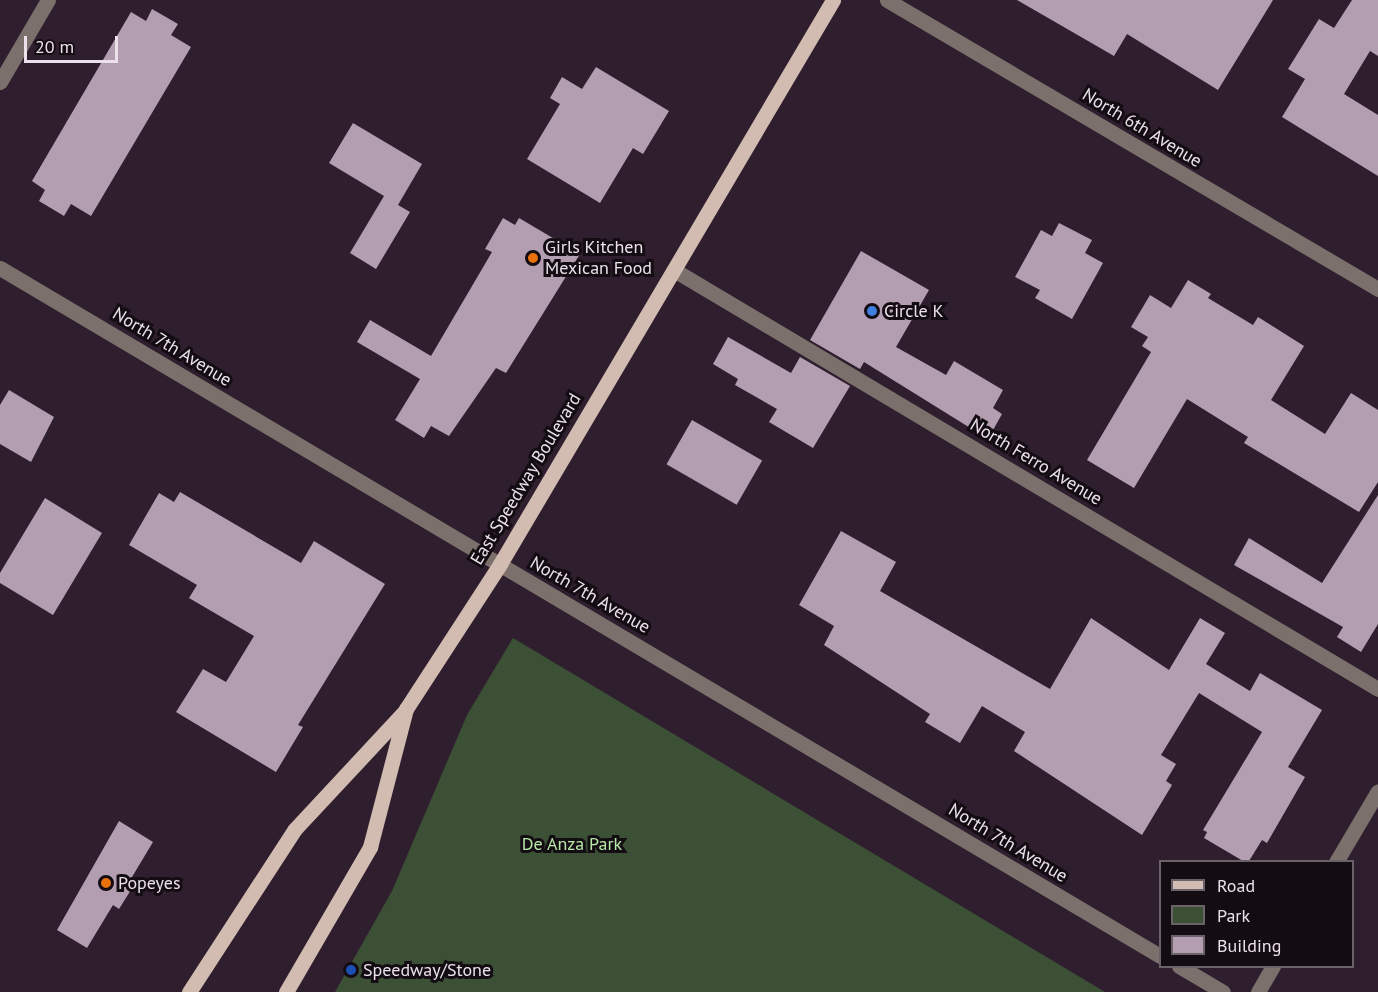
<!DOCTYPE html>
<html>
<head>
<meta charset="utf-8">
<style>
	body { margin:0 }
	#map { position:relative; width:1378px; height:992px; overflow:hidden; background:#2f1f2e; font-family:"PT Sans",sans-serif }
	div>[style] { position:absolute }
	.green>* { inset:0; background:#3c5036 }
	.building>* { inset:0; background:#b29eb0; transform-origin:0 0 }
	.minor>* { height:15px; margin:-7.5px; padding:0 7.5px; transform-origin:7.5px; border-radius:7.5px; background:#7b706b }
	.major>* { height:15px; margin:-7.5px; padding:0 7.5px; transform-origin:7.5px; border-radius:7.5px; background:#d2bcb1 }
	.dots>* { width:16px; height:16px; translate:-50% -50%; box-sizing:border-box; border:3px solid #130c12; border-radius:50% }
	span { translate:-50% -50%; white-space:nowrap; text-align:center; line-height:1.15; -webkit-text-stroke:6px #130c12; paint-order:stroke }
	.street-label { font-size:18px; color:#ece1eb }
	.poi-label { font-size:18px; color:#ece1eb }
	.left { translate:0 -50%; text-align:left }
	.park-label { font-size:18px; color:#b6e8a7 }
	.legend { position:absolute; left:1159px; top:860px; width:195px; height:108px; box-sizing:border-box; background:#130c12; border:2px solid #6a6169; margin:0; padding:8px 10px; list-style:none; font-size:18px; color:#ece1eb }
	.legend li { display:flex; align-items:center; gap:12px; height:30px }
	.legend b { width:30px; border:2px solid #6a6169 }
	.scale { position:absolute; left:24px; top:36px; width:94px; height:27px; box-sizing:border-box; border:3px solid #ece1eb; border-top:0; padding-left:8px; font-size:18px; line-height:21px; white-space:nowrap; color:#ece1eb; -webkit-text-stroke:4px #130c12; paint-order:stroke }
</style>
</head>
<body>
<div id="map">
	<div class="green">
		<i style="clip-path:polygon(513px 638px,1105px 992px,335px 992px,392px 891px,467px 715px)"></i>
	</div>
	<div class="building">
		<i style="clip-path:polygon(1017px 0,1273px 0,1218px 90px,1127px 34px,1114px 56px)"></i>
		<i style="clip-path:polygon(1352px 0,1378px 0,1378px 56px,1370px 51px,1344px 94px,1378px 115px,1378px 176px,1282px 117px,1305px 79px,1288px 69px,1319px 19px,1334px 28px)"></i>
		<i style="clip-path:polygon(152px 9px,178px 24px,171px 35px,191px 47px,91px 216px,71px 204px,64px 216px,39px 201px,45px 190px,32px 181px,131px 12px,146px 21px)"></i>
		<i style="clip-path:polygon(596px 67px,669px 111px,643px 154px,633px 148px,600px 203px,527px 159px,560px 104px,550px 98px,562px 77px,582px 89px)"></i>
		<i style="clip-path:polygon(353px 123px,422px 164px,398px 205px,410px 212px,376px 269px,350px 253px,384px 196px,329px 163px)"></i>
		<i style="clip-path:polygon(503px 218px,515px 225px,519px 218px,580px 254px,506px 373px,496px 368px,449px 436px,431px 426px,424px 438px,395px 420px,420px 379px,357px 342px,370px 320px,431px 356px,492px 252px,485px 249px)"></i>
		<i style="clip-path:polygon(1059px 223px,1092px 240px,1085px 253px,1103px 263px,1072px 319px,1035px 298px,1040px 290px,1015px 277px,1041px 230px,1052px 236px)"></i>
		<i style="clip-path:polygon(861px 251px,929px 290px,896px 347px,946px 375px,954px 361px,1003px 390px,993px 408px,1002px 414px,988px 439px,864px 362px,860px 369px,810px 340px)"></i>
		<i style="clip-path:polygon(1188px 280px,1211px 294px,1208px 298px,1253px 325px,1258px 317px,1304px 346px,1271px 400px,1325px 434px,1351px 393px,1378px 410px,1378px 482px,1359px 512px,1244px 443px,1248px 437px,1187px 399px,1134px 488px,1087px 460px,1151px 352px,1142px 346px,1148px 337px,1131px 327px,1150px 295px,1171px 308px)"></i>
		<i style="clip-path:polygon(728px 337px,791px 373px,800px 357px,850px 386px,813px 448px,769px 422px,777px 409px,735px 385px,738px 379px,713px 364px)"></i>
		<i style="clip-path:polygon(9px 390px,54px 417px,31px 462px,0 444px,0 405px)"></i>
		<i style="left:692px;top:420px;width:81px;height:51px;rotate:30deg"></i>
		<i style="clip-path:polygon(180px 492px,301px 563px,314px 541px,385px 584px,298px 725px,303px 727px,276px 772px,176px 712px,203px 669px,226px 682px,254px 636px,189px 598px,197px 585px,129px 545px,159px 493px,174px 502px)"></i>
		<i style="clip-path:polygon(1378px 495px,1378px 624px,1361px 652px,1337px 637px,1343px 627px,1234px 565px,1249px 538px,1322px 583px)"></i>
		<i style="clip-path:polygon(45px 498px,102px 533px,53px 615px,0 583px,0 573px)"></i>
		<i style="clip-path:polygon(841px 531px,896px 562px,880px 591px,1050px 689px,1091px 618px,1169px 670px,1200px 618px,1225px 633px,1206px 664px,1250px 691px,1260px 673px,1322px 710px,1288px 767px,1305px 777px,1267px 843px,1262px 840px,1249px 861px,1243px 861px,1204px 838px,1207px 832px,1203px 830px,1262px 732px,1199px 693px,1161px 755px,1176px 764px,1166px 781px,1172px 785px,1142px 835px,1014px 751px,1025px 732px,982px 706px,960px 743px,925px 722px,930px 714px,824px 645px,834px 626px,799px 605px)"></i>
		<i style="clip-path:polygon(119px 821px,153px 842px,129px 882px,134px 885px,119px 909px,113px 905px,87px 948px,57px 930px)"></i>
	</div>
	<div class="minor">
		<i style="left:887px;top:0;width:570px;rotate:30.48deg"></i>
		<i style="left:0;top:82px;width:95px;rotate:-59.7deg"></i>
		<i style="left:0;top:268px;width:1349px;rotate:30.67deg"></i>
		<i style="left:674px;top:270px;width:819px;rotate:30.76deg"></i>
		<i style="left:1336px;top:862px;width:82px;rotate:-59.4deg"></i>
		<i style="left:1179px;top:966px;width:51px;rotate:30.6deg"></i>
		<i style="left:1258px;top:992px;width:30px;rotate:-60deg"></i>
	</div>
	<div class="major">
		<i style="left:189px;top:992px;width:194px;rotate:-57deg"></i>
		<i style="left:295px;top:829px;width:160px;rotate:-47deg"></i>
		<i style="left:286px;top:992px;width:168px;rotate:-59.9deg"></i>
		<i style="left:370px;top:847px;width:143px;rotate:-75.4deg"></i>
		<i style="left:406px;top:709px;width:173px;rotate:-57deg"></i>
		<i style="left:500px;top:564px;width:655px;rotate:-59.44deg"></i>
	</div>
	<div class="dots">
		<i style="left:533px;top:258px;background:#e8710a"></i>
		<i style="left:872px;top:311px;background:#3f7fe0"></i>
		<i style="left:106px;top:883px;background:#e8710a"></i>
		<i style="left:351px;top:970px;background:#1a4fb4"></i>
	</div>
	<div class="street-label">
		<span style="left:1142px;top:128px;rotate:31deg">North 6th Avenue</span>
		<span style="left:172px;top:347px;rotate:31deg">North 7th Avenue</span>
		<span style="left:1036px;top:462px;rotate:31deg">North Ferro Avenue</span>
		<span style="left:526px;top:479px;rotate:-59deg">East Speedway Boulevard</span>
		<span style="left:590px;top:595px;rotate:30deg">North 7th Avenue</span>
		<span style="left:1008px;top:843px;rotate:31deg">North 7th Avenue</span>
	</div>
	<div class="poi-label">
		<span class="left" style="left:545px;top:258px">Girls Kitchen<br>Mexican Food</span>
		<span class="left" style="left:884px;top:311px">Circle K</span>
		<span class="left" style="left:118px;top:883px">Popeyes</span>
		<span class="left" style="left:363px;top:970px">Speedway/Stone</span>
	</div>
	<div class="park-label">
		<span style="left:572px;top:844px">De Anza Park</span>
	</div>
	<ul class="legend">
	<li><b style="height:8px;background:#d2bcb1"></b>Road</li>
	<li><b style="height:16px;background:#3c5036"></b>Park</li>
	<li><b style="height:16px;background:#b29eb0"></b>Building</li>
	</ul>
	<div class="scale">20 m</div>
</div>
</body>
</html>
